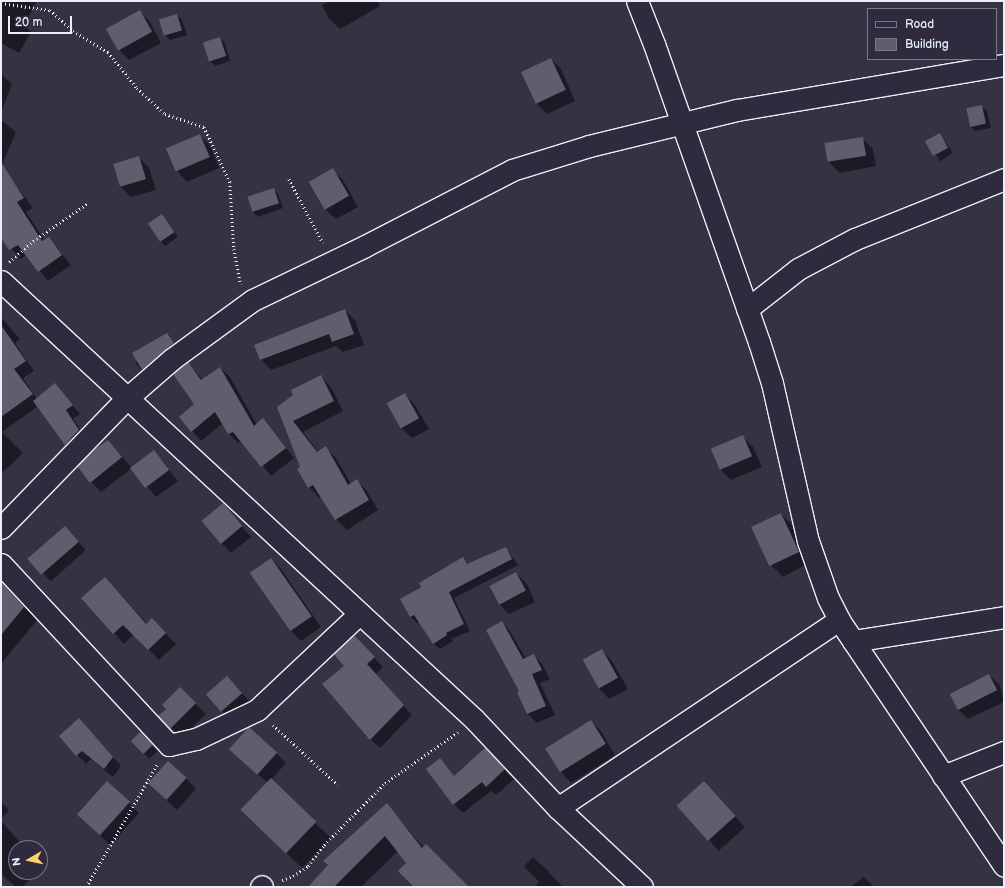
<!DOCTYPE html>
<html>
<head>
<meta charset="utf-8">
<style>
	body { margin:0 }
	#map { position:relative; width:1005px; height:888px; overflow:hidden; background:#363244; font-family:"Balsamiq Sans",sans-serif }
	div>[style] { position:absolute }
	.shadow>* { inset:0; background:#0007; transform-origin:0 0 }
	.building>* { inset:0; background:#605e6e; transform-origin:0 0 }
	.path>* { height:2.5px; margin-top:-1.25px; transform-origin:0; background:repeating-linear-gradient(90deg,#e8f1f8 0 1px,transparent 0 4px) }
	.roads { filter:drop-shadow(1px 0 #e8f1f8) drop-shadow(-1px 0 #e8f1f8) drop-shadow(0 1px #e8f1f8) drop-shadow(0 -1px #e8f1f8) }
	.minor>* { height:21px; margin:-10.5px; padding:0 10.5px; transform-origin:10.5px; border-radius:10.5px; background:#2f2a3d }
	span { translate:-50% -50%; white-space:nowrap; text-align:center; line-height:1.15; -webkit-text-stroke:3px #2f2a3d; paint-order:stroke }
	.frame { position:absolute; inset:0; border:2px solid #e8f1f8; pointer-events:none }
	.legend { position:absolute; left:867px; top:8px; width:130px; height:52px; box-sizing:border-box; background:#2f2a3d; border:1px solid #797a88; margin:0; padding:5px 7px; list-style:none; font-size:12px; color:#e8f1f8 }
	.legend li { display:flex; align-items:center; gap:8px; height:20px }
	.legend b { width:20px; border:1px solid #797a88 }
	.north { position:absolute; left:8px; top:840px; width:40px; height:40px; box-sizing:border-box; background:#2f2a3d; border:1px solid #797a88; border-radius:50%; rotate:261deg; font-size:11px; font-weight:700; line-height:16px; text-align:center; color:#e8f1f8 }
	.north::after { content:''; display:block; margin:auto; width:14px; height:18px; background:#ffd166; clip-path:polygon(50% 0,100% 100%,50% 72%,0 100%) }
	.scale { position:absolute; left:8px; top:16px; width:64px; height:18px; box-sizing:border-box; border:2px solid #e8f1f8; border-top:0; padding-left:5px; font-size:12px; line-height:14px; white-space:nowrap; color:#e8f1f8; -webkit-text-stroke:3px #2f2a3d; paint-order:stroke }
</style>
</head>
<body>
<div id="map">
	<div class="shadow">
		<i style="clip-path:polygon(1px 1px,37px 1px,24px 25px,31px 32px,19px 53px,1px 43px)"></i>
		<i style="clip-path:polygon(329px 1px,378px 1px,380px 6px,340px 29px,329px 19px,322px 5px)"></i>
		<i style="clip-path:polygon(139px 11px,150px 22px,161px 43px,129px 60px,119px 50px)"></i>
		<i style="clip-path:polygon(177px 15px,182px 20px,187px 35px,170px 40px,165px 35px)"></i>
		<i style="clip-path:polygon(220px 38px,225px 43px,230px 61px,215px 66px,210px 61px)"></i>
		<i style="clip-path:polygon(551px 59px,561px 69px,575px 101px,547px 114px,536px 103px,522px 72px)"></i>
		<i style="clip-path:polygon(1px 74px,12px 84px,1px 113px)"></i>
		<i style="clip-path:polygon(982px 106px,987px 111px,991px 128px,975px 131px,970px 126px)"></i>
		<i style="clip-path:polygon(1px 120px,16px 132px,1px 167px)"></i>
		<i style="left:940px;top:134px;width:23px;height:15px;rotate:56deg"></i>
		<i style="clip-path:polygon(199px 135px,210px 145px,219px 168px,187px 182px,177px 171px)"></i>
		<i style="clip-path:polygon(862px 138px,873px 149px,876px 166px,840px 173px,829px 162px)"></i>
		<i style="clip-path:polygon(139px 157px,149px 168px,156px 190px,131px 197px,120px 186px)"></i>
		<i style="clip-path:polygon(333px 170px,343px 180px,358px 207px,336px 219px,325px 209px,311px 182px)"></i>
		<i style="clip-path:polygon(7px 173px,33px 208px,26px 212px,45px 241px,49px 238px,71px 265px,48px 281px,26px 255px,20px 259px,1px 236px,1px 177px)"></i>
		<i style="clip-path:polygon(273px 189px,278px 194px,283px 208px,258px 217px,253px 212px,248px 198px)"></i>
		<i style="clip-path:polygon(162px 215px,178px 237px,165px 246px,160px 241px)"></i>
		<i style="clip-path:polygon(344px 310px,355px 320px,364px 345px,343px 352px,336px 346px,271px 370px,261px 359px)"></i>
		<i style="clip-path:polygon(1px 317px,20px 339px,15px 343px,34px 371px,23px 378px,37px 399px,55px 384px,80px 414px,73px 419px,87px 439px,74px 453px,38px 406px,2px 432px,23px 453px,1px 474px)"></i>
		<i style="left:167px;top:334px;width:15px;height:43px;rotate:48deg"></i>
		<i style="clip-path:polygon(188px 363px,203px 380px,220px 368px,230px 377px,257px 425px,263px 420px,294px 458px,271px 476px,242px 441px,238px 443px,229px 434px,223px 423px,201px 441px,180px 417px,195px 404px)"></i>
		<i style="clip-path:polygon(320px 376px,331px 387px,343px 411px,303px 432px,318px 452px,326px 448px,336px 458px,351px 484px,357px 481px,367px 491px,378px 510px,347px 530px,336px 519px,322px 496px,319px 498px,309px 487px,279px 408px)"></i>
		<i style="clip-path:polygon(405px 394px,415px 405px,429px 429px,412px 438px,401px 428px)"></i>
		<i style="clip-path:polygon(743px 437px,753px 447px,762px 467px,731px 480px,721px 470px)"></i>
		<i style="clip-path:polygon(108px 441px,132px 468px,154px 452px,178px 481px,156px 497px,132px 468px,101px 492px,91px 482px)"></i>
		<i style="clip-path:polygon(223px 504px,251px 537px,231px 553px,221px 543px)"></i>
		<i style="clip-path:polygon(781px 514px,791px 524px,809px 563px,783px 577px,772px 566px)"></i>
		<i style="left:65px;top:527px;width:31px;height:47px;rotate:48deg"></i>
		<i style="clip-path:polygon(506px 548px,518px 565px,454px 598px,470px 631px,451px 639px,453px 641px,440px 649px,434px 644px,451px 631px,434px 642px,420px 622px,417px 623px,411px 617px,401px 599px,463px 559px,469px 565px)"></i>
		<i style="clip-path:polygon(271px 559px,281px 569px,321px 627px,301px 641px,291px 631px)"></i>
		<i style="clip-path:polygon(516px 573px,527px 584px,535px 602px,509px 614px,499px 604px)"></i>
		<i style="clip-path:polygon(2px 584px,37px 620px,1px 664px,1px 585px)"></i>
		<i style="clip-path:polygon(115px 589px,147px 624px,152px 619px,176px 644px,159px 660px,134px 634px,124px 644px,83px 598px)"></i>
		<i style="clip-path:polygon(502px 622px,510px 631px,526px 659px,534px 655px,542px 664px,550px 679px,540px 683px,555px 715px,537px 723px,528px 714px,518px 692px,521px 691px)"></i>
		<i style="clip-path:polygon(364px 646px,383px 667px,376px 674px,412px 715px,380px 748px,370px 739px,346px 666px)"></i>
		<i style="clip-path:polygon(602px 650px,612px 661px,628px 689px,609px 699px,599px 688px)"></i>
		<i style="clip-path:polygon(989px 675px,1000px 685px,1004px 702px,968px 719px,958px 709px)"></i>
		<i style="clip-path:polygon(227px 677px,252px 704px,232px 721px,222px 711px)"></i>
		<i style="clip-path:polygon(180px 689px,206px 714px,181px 738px,160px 716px)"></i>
		<i style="clip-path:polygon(591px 721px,601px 731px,615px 755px,571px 783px,561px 772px)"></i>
		<i style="clip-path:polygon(87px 728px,121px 766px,113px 777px,91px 759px,86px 764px,60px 736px)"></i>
		<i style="left:140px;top:733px;width:25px;height:11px;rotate:47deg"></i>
		<i style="clip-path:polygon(276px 753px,286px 763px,271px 780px,331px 838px,302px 868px,258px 825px,268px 783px,241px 760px)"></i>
		<i style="clip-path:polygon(440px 759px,455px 777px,494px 759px,514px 779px,496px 795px,491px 791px,463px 813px,454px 804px)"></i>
		<i style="clip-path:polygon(186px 778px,196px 789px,177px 810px,149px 784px)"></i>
		<i style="left:704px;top:782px;width:61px;height:35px;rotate:48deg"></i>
		<i style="clip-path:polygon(1px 802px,9px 810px,1px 819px)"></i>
		<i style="clip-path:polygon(129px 803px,139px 813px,110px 845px,88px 824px)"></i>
		<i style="clip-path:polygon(387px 804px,423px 847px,468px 887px,415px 887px,407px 863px,398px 851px,361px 887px,309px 887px)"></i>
		<i style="clip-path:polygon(1px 821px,25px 848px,16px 848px,14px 861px,16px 872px,28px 872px,32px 876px,23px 887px,16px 887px,1px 874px)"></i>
		<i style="clip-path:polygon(533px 857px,544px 867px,563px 887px,535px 887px,539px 882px,524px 866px)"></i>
		<i style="clip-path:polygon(864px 877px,874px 887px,850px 887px)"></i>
	</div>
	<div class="building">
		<i style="left:140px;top:10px;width:25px;height:39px;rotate:61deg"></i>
		<i style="left:177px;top:14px;width:17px;height:19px;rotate:73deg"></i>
		<i style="left:220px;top:37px;width:20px;height:18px;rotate:72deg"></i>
		<i style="left:551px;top:58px;width:35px;height:33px;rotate:65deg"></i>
		<i style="left:982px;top:105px;width:19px;height:16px;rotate:78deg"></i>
		<i style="left:940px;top:133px;width:17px;height:17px;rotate:62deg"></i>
		<i style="left:200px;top:134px;width:25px;height:37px;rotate:67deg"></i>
		<i style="left:863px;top:137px;width:19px;height:39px;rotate:81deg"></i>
		<i style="left:139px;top:156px;width:24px;height:27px;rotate:73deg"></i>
		<i style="clip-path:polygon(1px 162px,24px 198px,17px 202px,42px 241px,49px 237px,62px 255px,38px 272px,18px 245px,9px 250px,1px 238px)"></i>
		<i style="left:333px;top:168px;width:32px;height:28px;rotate:60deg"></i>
		<i style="left:274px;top:188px;width:16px;height:28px;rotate:72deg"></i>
		<i style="left:162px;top:214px;width:22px;height:17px;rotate:56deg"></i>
		<i style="clip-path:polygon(345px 309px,354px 334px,332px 342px,329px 334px,260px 360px,254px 345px)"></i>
		<i style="clip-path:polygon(1px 325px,26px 361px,14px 369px,33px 394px,1px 417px)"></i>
		<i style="clip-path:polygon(167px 333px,174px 343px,142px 370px,132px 353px)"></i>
		<i style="clip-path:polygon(188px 362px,201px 380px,220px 367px,254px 426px,263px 418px,286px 448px,261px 467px,233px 432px,228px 434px,215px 412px,191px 432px,179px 417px,194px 404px,173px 374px)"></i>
		<i style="clip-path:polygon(321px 375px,334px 401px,293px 421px,317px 452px,326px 446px,348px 485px,357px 479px,369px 500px,335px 520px,313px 485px,308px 488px,297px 469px,300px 467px,277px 407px,293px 395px,291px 390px)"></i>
		<i style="clip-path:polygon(55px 383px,73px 405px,66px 410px,79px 430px,65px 445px,33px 401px)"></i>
		<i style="left:405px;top:393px;width:29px;height:21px;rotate:61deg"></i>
		<i style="left:743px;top:435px;width:23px;height:35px;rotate:67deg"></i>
		<i style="clip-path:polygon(108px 440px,122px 457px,90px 483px,77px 466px,94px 450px)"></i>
		<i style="left:154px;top:450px;width:25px;height:30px;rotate:53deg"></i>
		<i style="left:223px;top:503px;width:30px;height:28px;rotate:50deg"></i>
		<i style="left:781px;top:513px;width:43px;height:33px;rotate:65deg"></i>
		<i style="left:65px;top:526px;width:21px;height:50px;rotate:49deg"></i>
		<i style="clip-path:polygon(506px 547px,512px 559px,449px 592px,464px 624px,446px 633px,447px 635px,433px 644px,414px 615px,410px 617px,400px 599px,421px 587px,419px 583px,463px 557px,467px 564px)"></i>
		<i style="left:271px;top:558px;width:71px;height:26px;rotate:55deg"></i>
		<i style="left:516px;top:572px;width:21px;height:30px;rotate:62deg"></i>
		<i style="clip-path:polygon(105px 577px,146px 624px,152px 618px,166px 633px,148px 650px,123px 625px,113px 634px,81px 598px)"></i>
		<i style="clip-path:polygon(1px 582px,24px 607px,1px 635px)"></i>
		<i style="clip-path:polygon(502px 621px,523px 659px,534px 654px,542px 670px,532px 674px,546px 706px,527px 714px,517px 692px,519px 691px,486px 630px)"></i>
		<i style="clip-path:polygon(354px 635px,375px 657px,367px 664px,404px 705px,370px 740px,322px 684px,344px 666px,334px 654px)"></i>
		<i style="left:602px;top:649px;width:33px;height:22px;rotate:61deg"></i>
		<i style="left:989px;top:674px;width:18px;height:44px;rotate:63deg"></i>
		<i style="left:227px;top:676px;width:23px;height:28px;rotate:49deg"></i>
		<i style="clip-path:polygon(180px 687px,196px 703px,170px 729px,158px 716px,166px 709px,162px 705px)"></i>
		<i style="clip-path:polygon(79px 718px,113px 757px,104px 769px,82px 751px,76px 756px,59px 736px)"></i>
		<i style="left:591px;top:720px;width:28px;height:54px;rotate:58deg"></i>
		<i style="left:249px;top:727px;width:38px;height:30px;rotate:42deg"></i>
		<i style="left:140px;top:732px;width:18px;height:13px;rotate:45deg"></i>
		<i style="clip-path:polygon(485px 748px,505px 769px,486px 787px,482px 782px,453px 805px,426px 769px,440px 758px,454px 776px)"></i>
		<i style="left:168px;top:761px;width:25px;height:30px;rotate:42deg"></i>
		<i style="left:271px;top:778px;width:63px;height:44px;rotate:44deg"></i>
		<i style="left:107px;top:781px;width:31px;height:45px;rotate:42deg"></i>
		<i style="left:704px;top:781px;width:47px;height:37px;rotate:48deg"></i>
		<i style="clip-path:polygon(387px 803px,422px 848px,426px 844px,469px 887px,414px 887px,398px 871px,406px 863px,385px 836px,334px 887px,308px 887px,328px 865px,323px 861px)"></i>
	</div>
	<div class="path">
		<i style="left:1px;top:3px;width:49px;rotate:8.1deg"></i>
		<i style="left:50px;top:10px;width:31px;rotate:42deg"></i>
		<i style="left:73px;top:31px;width:41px;rotate:31deg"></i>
		<i style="left:108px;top:52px;width:46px;rotate:51.1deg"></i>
		<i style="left:137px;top:88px;width:38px;rotate:43deg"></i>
		<i style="left:165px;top:114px;width:41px;rotate:18.4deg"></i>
		<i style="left:204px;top:127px;width:61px;rotate:64.7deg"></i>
		<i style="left:230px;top:182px;width:67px;rotate:86.6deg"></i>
		<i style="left:234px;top:249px;width:36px;rotate:79deg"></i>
		<i style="left:289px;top:179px;width:72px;rotate:62deg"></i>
		<i style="left:9px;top:262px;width:32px;rotate:-41deg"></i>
		<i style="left:33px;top:241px;width:67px;rotate:-34.6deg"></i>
		<i style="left:273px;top:725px;width:88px;rotate:42.7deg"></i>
		<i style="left:282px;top:880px;width:12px;rotate:-20deg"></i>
		<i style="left:293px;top:876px;width:18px;rotate:-34deg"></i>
		<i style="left:308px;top:866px;width:26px;rotate:-53deg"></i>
		<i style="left:324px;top:845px;width:87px;rotate:-45.5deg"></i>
		<i style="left:385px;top:783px;width:89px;rotate:-34.9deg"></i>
		<i style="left:86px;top:887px;width:143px;rotate:-59.9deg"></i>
	</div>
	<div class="roads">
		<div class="minor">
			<i style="left:637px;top:1px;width:46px;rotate:68.4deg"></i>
			<i style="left:654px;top:44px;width:316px;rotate:70.6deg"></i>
			<i style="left:759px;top:342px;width:43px;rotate:72.4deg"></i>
			<i style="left:772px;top:383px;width:162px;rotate:77.2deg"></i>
			<i style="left:808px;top:541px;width:60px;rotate:70.7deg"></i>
			<i style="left:828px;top:598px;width:25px;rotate:63deg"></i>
			<i style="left:839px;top:620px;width:296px;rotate:56.1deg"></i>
			<i style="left:1px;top:281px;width:646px;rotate:42.8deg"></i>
			<i style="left:475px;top:720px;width:121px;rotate:46.7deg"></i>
			<i style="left:558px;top:808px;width:115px;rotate:43.2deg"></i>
			<i style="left:747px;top:309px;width:65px;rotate:-38.1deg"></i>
			<i style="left:798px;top:269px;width:64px;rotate:-27.8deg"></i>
			<i style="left:855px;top:239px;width:161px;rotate:-21.9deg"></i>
			<i style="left:1px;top:528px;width:180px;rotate:-45.9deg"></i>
			<i style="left:126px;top:399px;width:61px;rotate:-41deg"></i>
			<i style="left:172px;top:359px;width:100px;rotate:-36.1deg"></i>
			<i style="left:253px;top:300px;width:124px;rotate:-25.7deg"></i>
			<i style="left:365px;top:246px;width:165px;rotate:-27.3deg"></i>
			<i style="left:512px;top:170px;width:81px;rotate:-17.3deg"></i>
			<i style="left:589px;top:146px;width:152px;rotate:-13.7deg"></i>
			<i style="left:737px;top:110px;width:271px;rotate:-9.6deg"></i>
			<i style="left:1px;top:564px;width:247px;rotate:47.1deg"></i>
			<i style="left:169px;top:745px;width:28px;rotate:-13deg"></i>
			<i style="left:196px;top:739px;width:68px;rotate:-25.4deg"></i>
			<i style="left:257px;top:710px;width:141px;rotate:-43.3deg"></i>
			<i style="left:853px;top:641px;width:153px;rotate:-9deg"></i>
			<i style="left:943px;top:776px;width:66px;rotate:-21.5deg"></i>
			<i style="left:558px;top:808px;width:338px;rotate:-33.8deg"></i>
			<i style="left:261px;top:887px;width:1px;rotate:-45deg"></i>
		</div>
	</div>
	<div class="frame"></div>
	<ul class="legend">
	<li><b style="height:5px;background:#2f2a3d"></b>Road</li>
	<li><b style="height:11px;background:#605e6e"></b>Building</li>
	</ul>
	<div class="north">N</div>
	<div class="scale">20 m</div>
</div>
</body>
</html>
